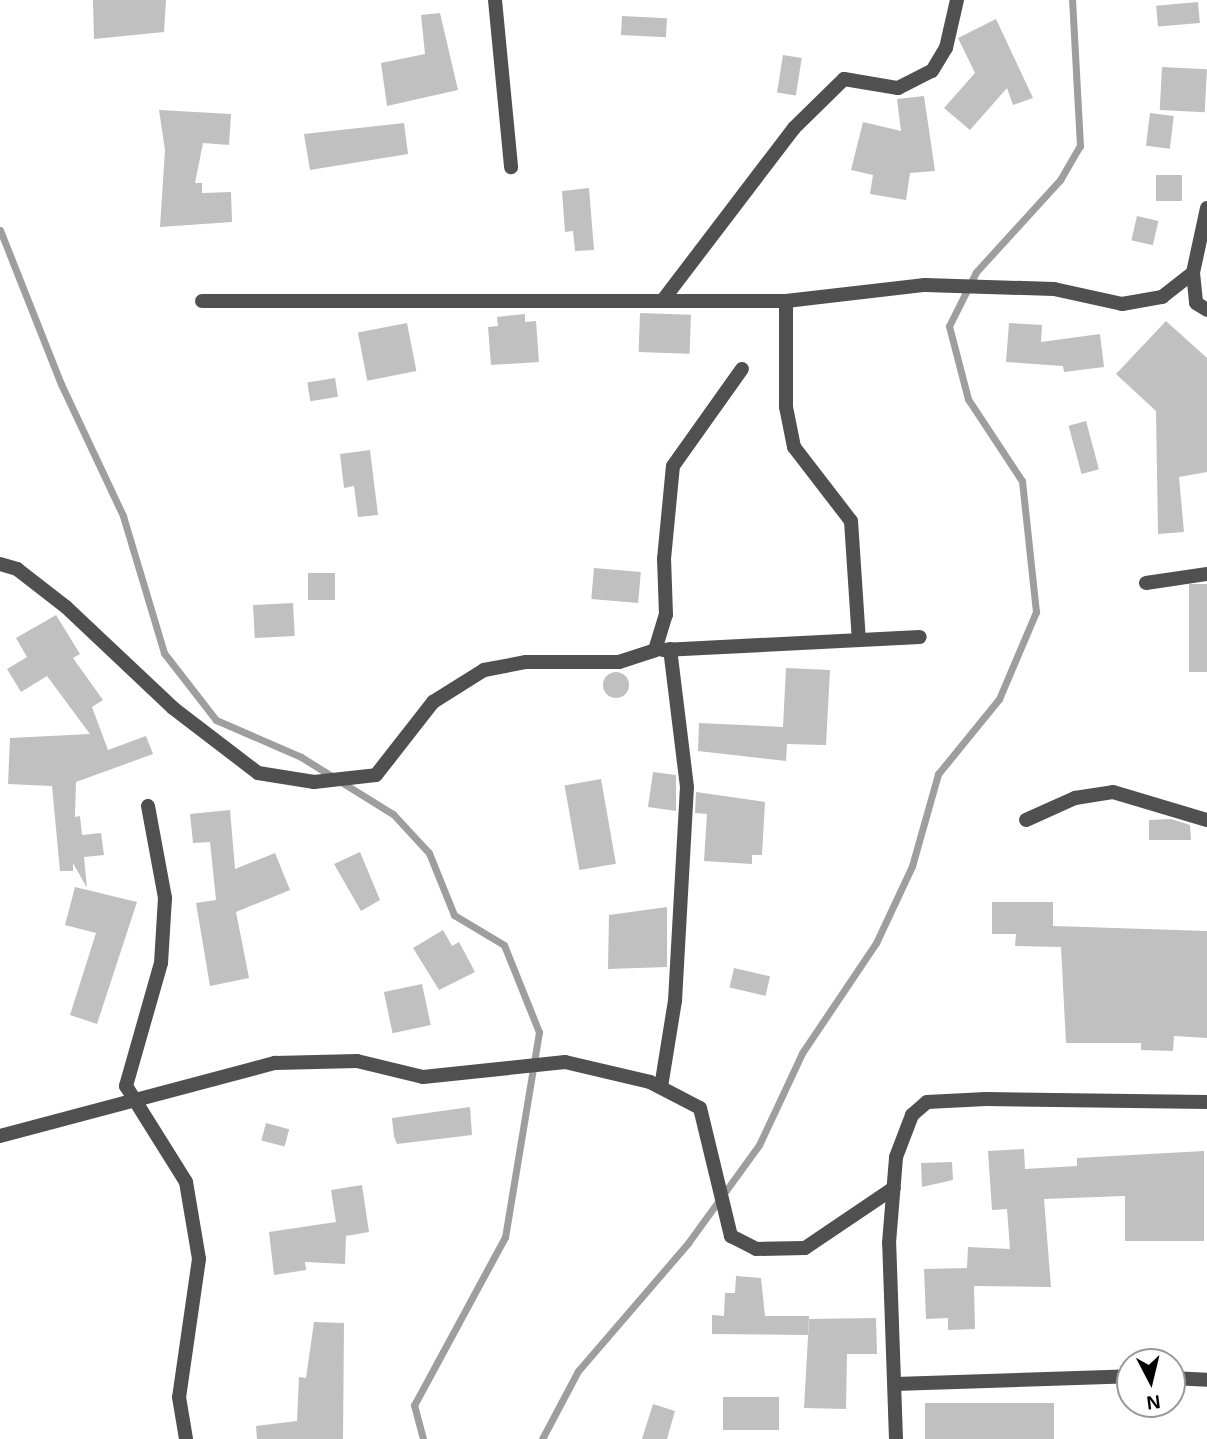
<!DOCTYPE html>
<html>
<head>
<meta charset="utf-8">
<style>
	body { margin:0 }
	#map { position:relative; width:1207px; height:1439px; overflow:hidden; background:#fff; font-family:Helvetica,sans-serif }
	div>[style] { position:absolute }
	.stream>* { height:7px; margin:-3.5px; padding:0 3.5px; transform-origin:3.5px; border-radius:3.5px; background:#9e9e9e }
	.building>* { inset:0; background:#c0c0c0; transform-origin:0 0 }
	.round { border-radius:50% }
	.minor>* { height:14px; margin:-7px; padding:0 7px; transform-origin:7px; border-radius:7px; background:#505050 }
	span { translate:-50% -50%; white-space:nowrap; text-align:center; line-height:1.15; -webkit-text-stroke:6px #fff; paint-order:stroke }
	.north { position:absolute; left:1116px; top:1348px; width:70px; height:70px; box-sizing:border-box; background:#fff; border:2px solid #999; border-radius:50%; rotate:173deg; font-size:19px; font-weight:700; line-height:28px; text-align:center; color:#000 }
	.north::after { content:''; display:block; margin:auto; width:24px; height:32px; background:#000; clip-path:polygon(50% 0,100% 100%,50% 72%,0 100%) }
</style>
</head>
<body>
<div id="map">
	<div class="stream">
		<i style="left:0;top:230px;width:166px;rotate:68.4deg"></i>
		<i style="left:61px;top:384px;width:146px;rotate:64.8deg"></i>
		<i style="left:123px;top:516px;width:143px;rotate:73.3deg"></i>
		<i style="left:164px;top:653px;width:85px;rotate:52.2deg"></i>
		<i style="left:216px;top:720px;width:93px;rotate:23.5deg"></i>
		<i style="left:301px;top:757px;width:108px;rotate:31.8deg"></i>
		<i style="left:393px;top:814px;width:53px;rotate:47.3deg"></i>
		<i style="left:429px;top:853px;width:67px;rotate:68deg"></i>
		<i style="left:454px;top:915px;width:58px;rotate:31deg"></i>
		<i style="left:504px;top:945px;width:94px;rotate:68.1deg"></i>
		<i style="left:539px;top:1032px;width:208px;rotate:99.4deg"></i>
		<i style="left:505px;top:1237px;width:191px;rotate:118.4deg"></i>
		<i style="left:414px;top:1405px;width:35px;rotate:75deg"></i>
		<i style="left:542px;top:1439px;width:77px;rotate:-62.1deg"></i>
		<i style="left:578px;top:1371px;width:169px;rotate:-49.3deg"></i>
		<i style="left:688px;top:1243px;width:121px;rotate:-54.1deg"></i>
		<i style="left:759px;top:1145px;width:102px;rotate:-64.9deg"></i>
		<i style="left:802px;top:1053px;width:133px;rotate:-56.1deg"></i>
		<i style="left:876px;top:943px;width:85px;rotate:-64.9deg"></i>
		<i style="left:912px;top:866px;width:96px;rotate:-74.2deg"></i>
		<i style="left:938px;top:774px;width:97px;rotate:-50.9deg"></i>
		<i style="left:999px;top:699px;width:95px;rotate:-67deg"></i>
		<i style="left:1036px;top:612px;width:132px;rotate:-96.1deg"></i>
		<i style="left:1022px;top:481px;width:98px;rotate:-123.4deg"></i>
		<i style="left:968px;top:399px;width:75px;rotate:-104.6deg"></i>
		<i style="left:949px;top:326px;width:60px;rotate:-63.4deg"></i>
		<i style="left:976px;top:272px;width:125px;rotate:-47.6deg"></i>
		<i style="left:1060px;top:180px;width:39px;rotate:-60deg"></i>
		<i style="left:1080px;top:146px;width:146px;rotate:-93.1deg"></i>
	</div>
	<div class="building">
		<i style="clip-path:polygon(93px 0,166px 0,164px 32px,94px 39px)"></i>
		<i style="left:1198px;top:2px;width:21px;height:42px;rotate:85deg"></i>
		<i style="clip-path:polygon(440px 13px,458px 90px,387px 106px,381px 63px,425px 54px,421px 15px)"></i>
		<i style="left:622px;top:16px;width:45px;height:19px;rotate:3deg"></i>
		<i style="clip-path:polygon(996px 19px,1033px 98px,1013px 105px,1007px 88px,970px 130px,944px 108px,975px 73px,958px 38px)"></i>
		<i style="left:783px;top:55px;width:19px;height:38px;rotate:9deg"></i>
		<i style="left:1162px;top:67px;width:45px;height:43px;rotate:3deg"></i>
		<i style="clip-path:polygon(924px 96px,935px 171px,910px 173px,906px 200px,870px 194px,873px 175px,851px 170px,863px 122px,901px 131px,897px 99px)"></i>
		<i style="clip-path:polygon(159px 110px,231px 114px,229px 145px,203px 143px,195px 183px,202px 183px,202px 193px,231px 192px,232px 222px,160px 227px,165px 150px)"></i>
		<i style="left:1150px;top:113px;width:24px;height:33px;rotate:7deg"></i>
		<i style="clip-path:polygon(404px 123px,408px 154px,310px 170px,304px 134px)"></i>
		<i style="left:1182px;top:175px;width:26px;height:26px;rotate:90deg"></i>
		<i style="clip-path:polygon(589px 188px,594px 250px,575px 251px,573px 231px,565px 232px,562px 191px)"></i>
		<i style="left:1137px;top:216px;width:22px;height:25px;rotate:13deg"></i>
		<i style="left:640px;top:313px;width:51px;height:39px;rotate:2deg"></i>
		<i style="clip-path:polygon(525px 314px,525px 322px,536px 321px,539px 362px,491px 365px,488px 327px,498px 326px,497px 317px)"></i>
		<i style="clip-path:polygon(1166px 321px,1207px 358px,1207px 472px,1179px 477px,1184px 532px,1158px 534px,1156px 411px,1116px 374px)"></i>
		<i style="left:407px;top:323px;width:49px;height:50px;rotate:79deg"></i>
		<i style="clip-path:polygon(1009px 323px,1042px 325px,1041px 342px,1100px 334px,1104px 367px,1064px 372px,1063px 366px,1006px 362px)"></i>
		<i style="left:335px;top:378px;width:19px;height:28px;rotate:81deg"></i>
		<i style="left:1086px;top:421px;width:50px;height:18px;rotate:75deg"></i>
		<i style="clip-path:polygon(370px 450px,378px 515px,358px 517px,354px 486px,344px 488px,340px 454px)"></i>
		<i style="left:594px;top:568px;width:47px;height:31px;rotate:5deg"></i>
		<i style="left:335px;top:573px;width:27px;height:27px;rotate:90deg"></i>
		<i style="left:1207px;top:584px;width:88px;height:18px;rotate:90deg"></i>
		<i style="left:293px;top:603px;width:33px;height:40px;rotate:87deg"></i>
		<i style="clip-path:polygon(56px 615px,80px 654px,73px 658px,103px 700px,92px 707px,108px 750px,146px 736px,153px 754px,76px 782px,75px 817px,80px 816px,82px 835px,101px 833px,104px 855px,84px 857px,87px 888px,73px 863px,73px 871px,60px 871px,52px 786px,8px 784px,10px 738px,90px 734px,47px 676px,21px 692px,7px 669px,27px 657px,16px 638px)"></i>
		<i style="clip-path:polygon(786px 668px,830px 670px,826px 745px,787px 744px,786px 761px,698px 751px,699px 723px,783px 727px)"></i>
		<i class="round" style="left:603px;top:672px;width:26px;height:26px"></i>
		<i style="clip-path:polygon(653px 772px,676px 775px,676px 811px,648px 807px)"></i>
		<i style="left:601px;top:779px;width:86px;height:37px;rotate:80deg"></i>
		<i style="clip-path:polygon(696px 792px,765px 802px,762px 855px,752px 855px,752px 864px,704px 861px,707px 814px,695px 813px)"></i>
		<i style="clip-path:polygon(230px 810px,235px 869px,275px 853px,290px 890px,236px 912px,249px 978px,210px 986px,196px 903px,216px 900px,210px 842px,193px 843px,190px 814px)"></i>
		<i style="clip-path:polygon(1171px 819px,1190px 825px,1191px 840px,1149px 840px,1149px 820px)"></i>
		<i style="clip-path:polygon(360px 852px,380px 900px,361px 911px,334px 864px)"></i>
		<i style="clip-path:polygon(75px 887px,137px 902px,97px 1024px,70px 1015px,96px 933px,65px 925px)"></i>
		<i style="clip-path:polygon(992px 902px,1053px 902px,1053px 926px,1207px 931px,1207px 1038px,1174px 1036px,1173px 1051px,1141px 1050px,1141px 1043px,1066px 1043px,1061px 947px,1015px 946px,1016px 934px,992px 934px)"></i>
		<i style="clip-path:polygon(667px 907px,667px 967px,608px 969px,609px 915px)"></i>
		<i style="clip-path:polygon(443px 930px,452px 946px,459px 942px,475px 972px,439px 990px,413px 948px)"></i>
		<i style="left:734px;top:968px;width:37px;height:20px;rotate:13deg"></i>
		<i style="left:422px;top:984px;width:42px;height:39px;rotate:78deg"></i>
		<i style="clip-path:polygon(470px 1107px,472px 1135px,397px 1144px,394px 1137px,392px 1118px)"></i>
		<i style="left:266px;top:1123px;width:24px;height:18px;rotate:15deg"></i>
		<i style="clip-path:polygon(1024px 1149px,1025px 1169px,1077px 1166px,1077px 1158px,1204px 1151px,1204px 1241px,1125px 1241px,1125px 1196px,1044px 1199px,1051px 1287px,974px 1286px,975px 1329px,948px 1330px,948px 1318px,926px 1319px,924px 1269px,967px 1268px,968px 1247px,1010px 1249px,1007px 1209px,992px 1210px,988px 1151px)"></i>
		<i style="clip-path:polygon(952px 1162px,953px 1180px,922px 1187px,921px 1163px)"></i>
		<i style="clip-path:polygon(362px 1185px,369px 1232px,346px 1236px,345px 1264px,305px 1262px,306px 1270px,274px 1275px,269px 1232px,336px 1222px,331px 1190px)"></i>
		<i style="clip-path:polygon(736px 1276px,761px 1278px,765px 1316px,809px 1316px,808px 1335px,712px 1334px,712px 1315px,724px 1316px,725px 1293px,735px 1293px)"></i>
		<i style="clip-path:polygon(876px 1318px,877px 1354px,847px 1354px,846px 1409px,804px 1408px,809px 1319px)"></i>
		<i style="clip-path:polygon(314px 1322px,344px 1323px,343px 1439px,257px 1439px,256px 1426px,297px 1421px,299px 1377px,306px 1378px)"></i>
		<i style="left:779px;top:1397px;width:33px;height:56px;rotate:90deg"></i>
		<i style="left:925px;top:1403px;width:129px;height:36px"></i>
		<i style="clip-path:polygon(653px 1404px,675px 1411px,667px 1439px,642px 1439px)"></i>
	</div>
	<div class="minor">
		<i style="left:495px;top:0;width:168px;rotate:84.5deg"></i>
		<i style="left:1207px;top:208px;width:66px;rotate:102.2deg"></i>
		<i style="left:1193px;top:273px;width:30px;rotate:84deg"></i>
		<i style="left:1196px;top:303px;width:13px;rotate:32deg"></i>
		<i style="left:663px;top:300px;width:216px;rotate:-52.7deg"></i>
		<i style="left:794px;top:128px;width:70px;rotate:-44.4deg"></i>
		<i style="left:844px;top:79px;width:55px;rotate:9.5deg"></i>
		<i style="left:898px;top:88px;width:38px;rotate:-27deg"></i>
		<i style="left:932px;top:71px;width:27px;rotate:-59deg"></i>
		<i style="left:946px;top:48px;width:49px;rotate:-77.1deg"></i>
		<i style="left:202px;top:301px;width:584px"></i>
		<i style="left:786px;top:301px;width:140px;rotate:-6.6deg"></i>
		<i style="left:925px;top:285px;width:129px;rotate:1.8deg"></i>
		<i style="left:1054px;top:289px;width:70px;rotate:12.4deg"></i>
		<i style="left:1122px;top:304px;width:41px;rotate:-9.9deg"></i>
		<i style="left:1162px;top:297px;width:39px;rotate:-38deg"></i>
		<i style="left:786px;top:301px;width:106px;rotate:90deg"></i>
		<i style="left:786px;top:407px;width:41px;rotate:78.7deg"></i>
		<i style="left:794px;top:447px;width:93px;rotate:52.4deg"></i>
		<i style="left:851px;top:521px;width:119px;rotate:86.2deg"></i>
		<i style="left:0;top:564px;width:18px;rotate:16deg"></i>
		<i style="left:17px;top:569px;width:62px;rotate:37.8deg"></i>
		<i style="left:66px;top:607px;width:147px;rotate:43.3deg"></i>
		<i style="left:173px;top:708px;width:107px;rotate:37.4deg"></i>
		<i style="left:258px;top:773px;width:57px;rotate:9.1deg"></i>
		<i style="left:314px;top:782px;width:62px;rotate:-6.4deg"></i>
		<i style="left:376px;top:775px;width:93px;rotate:-52deg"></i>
		<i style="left:433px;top:702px;width:60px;rotate:-32.1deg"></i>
		<i style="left:484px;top:670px;width:43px;rotate:-10.8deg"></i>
		<i style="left:526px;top:662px;width:93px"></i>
		<i style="left:619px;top:662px;width:38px;rotate:-18deg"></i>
		<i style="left:655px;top:650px;width:37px;rotate:-73deg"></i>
		<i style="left:666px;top:615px;width:56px;rotate:-92deg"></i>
		<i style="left:664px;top:559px;width:93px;rotate:-84.5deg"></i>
		<i style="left:673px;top:466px;width:119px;rotate:-54.6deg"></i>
		<i style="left:1146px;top:583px;width:62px;rotate:-8.4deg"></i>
		<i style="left:663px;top:650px;width:257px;rotate:-2.9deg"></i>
		<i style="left:148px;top:806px;width:94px;rotate:79.5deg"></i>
		<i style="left:165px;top:898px;width:65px;rotate:93.5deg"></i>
		<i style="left:161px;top:963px;width:128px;rotate:105.9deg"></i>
		<i style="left:126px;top:1086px;width:113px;rotate:58deg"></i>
		<i style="left:186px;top:1182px;width:78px;rotate:80.4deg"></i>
		<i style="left:199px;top:1259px;width:139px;rotate:98.2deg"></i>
		<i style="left:179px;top:1397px;width:43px;rotate:80.5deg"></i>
		<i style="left:1026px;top:820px;width:54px;rotate:-24.2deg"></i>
		<i style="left:1075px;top:798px;width:38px;rotate:-9deg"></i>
		<i style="left:1113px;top:792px;width:98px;rotate:16.6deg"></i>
		<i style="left:661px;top:1087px;width:87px;rotate:-80.8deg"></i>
		<i style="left:675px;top:1001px;width:214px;rotate:-86.8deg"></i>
		<i style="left:687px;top:787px;width:139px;rotate:-97deg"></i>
		<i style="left:0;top:1136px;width:285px;rotate:-14.9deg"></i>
		<i style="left:275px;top:1063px;width:82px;rotate:-1.4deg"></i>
		<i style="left:357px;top:1061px;width:68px;rotate:13.6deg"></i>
		<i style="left:423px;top:1077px;width:143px;rotate:-6deg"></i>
		<i style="left:565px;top:1062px;width:87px;rotate:13.2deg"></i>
		<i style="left:650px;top:1082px;width:56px;rotate:27.5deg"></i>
		<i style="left:700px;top:1108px;width:132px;rotate:76.4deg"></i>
		<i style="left:731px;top:1236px;width:28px;rotate:27deg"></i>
		<i style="left:756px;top:1249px;width:49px;rotate:-1.2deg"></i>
		<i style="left:805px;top:1248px;width:107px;rotate:-34deg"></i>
		<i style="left:1172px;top:1378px;width:35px;rotate:3deg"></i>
		<i style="left:895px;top:1384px;width:235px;rotate:-1.9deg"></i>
		<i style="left:896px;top:1439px;width:196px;rotate:-92deg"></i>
		<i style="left:889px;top:1243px;width:86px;rotate:-85.3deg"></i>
		<i style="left:896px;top:1157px;width:45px;rotate:-69.1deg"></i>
		<i style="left:912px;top:1115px;width:20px;rotate:-41deg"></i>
		<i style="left:927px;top:1102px;width:59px;rotate:-2.9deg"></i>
		<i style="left:986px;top:1099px;width:221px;rotate:0.8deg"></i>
	</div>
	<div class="north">N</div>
</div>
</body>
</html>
